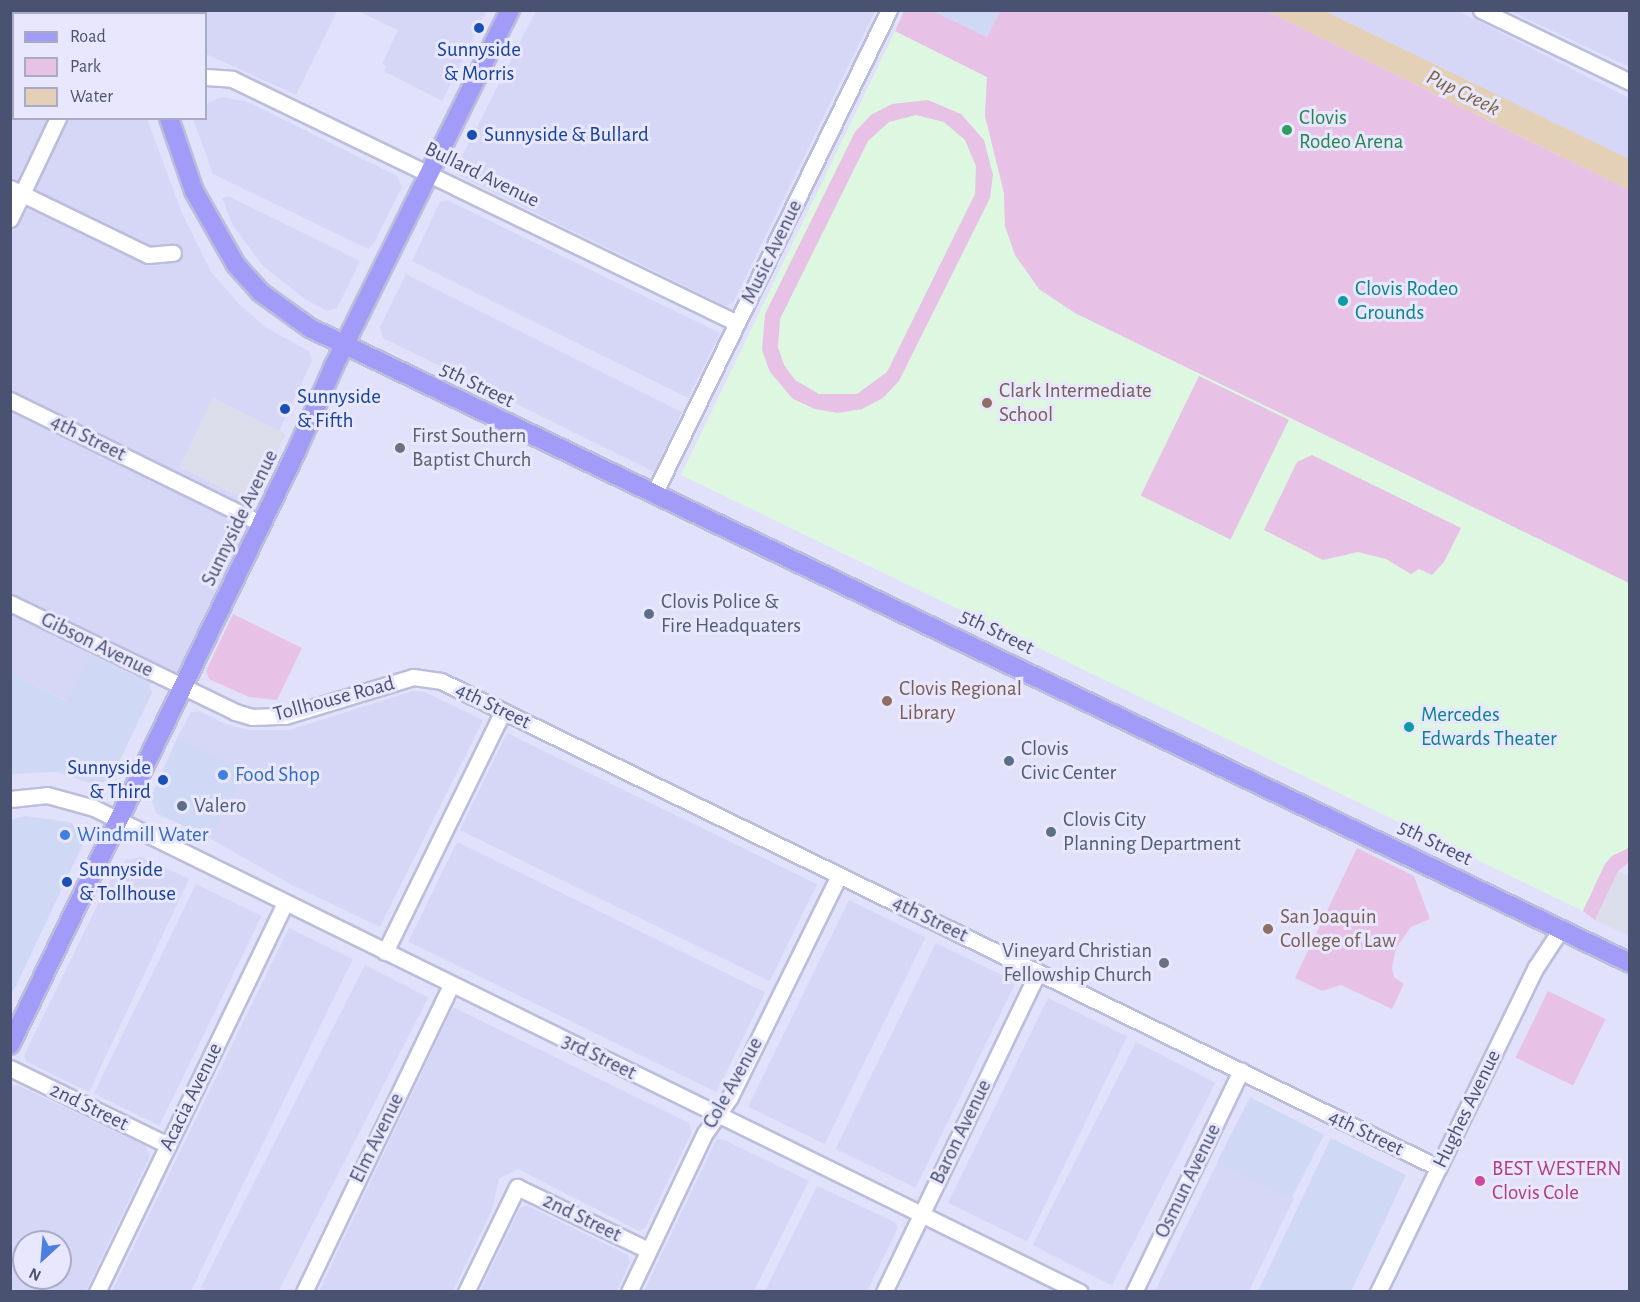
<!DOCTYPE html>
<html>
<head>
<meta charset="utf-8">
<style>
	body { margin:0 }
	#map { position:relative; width:1640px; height:1302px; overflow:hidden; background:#e2e1fb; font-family:"Alegreya Sans",sans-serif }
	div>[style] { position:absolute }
	.residential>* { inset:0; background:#d6d6f7; transform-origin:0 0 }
	.commercial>* { inset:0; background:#cfd9f5; transform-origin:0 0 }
	.industrial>* { inset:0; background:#dcddea }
	.education>* { inset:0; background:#def7e0 }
	.green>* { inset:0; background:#e7c1e6; transform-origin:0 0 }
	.water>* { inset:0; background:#e3d0b7 }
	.roads { filter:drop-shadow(2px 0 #bbbedb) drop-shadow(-2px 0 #bbbedb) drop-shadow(0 2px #bbbedb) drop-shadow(0 -2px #bbbedb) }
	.minor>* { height:15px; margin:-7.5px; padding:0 7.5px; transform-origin:7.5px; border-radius:7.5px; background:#fff }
	.major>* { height:18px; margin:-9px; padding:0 9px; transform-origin:9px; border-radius:9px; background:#a19cf7 }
	.dots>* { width:16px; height:16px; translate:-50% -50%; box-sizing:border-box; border:3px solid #e8e7fe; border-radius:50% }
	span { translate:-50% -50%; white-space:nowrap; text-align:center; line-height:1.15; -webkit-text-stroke:6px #e8e7fe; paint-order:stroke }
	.transit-label { font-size:21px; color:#164399 }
	.left { translate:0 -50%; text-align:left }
	.right { translate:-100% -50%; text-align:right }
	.leisure-label { font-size:21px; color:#27864d }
	.street-label { font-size:21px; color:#495270 }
	.culture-label { font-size:21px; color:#0d838f }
	.education-label { font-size:21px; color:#785e54 }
	.worship-label { font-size:21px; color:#5b616d }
	.service-label { font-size:21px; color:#4e5e75 }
	.shop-label { font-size:21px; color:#366cbe }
	.hotel-label { font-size:21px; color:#b23c85 }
	.water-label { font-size:22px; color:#7c6442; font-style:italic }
	.frame { position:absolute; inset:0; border:12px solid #495270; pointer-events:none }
	.legend { position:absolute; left:12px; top:12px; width:195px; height:108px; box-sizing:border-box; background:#e8e7fe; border:2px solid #a8abc5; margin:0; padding:8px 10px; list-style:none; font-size:18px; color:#495270 }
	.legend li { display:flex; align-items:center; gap:12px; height:30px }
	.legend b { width:30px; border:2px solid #a8abc5 }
	.north { position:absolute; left:12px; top:1230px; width:60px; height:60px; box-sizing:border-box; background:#e8e7fe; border:2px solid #a8abc5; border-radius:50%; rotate:206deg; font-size:16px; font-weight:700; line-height:24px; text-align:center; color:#495270 }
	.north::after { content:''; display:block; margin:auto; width:21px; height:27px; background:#4b7fe0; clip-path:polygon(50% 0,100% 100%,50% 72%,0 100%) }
</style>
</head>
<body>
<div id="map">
	<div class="residential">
		<i style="clip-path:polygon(10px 11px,62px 13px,14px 14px,14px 118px,147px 119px,182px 213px,211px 272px,238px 303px,265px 327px,309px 351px,312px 361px,279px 431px,213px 398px,180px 467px,245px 499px,236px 525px,241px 538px,177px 673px,149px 685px,89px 656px,68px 701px,11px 673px)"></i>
		<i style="clip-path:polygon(125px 11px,337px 11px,296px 95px,206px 54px,206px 14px)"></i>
		<i style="clip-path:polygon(358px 11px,485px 10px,486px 12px,442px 101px,384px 71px,386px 66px,382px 64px,398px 30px)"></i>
		<i style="clip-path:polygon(536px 11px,875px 11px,733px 303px,726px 306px,460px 176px,458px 164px)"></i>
		<i style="clip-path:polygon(1325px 11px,1458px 11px,1629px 98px,1629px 159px)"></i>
		<i style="clip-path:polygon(1510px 11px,1629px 11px,1629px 67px)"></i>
		<i style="clip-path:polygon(222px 97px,248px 102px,397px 176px,402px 187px,374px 243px,368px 249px,213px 174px,193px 119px,206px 118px,206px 104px)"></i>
		<i style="clip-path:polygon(228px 196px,360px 261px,337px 308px,327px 311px,305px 299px,263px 266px,232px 224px,222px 198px)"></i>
		<i style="clip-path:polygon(447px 200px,720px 333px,688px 398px,412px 261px,440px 202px)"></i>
		<i style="clip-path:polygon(406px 274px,682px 412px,654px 472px,383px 338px,380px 327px)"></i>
		<i style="clip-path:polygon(413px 691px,425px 692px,483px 720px,380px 927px,290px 884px,211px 839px,244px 770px,177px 738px,191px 712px,200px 711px,225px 724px,250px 730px,289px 730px)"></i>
		<i style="left:507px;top:733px;width:345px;height:108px;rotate:26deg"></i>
		<i style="left:457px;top:842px;width:343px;height:111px;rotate:26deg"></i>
		<i style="clip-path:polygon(142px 857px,189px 879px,89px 1092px,27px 1062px,24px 1056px,107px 885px,126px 860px)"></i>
		<i style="left:196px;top:884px;width:73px;height:233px;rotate:26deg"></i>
		<i style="left:849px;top:900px;width:85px;height:230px;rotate:26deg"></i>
		<i style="left:289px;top:928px;width:71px;height:403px;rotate:26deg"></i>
		<i style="left:936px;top:943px;width:89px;height:229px;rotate:26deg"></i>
		<i style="left:365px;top:965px;width:71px;height:362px;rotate:27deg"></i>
		<i style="left:1048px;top:998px;width:88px;height:228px;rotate:26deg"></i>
		<i style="clip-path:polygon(453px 1007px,689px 1123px,692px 1132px,645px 1228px,639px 1231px,518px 1169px,499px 1179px,492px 1210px,453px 1291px,319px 1291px)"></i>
		<i style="left:1136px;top:1042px;width:89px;height:228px;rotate:27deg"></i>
		<i style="clip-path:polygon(evenodd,17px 1085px,146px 1146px,150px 1156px,86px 1291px,11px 1291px,10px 1087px,17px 1085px,24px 1242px,60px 1242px,60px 1278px,24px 1278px,24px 1242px)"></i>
		<i style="clip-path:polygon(722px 1139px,809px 1181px,754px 1291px,644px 1291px,716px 1140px)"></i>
		<i style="clip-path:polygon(1218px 1161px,1294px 1198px,1249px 1291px,1155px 1291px)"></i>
		<i style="clip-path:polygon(817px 1186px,895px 1222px,898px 1228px,867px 1291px,765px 1291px)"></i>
		<i style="clip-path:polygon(526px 1205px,628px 1255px,630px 1262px,617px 1291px,480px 1291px,520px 1208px)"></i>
	</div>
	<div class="commercial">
		<i style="clip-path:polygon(933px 11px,1000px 11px,987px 37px)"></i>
		<i style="clip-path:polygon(89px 655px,149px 685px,152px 693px,111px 779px,96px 785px,56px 772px,11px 774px,11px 673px,67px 701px)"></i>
		<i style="clip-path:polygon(177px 738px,245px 770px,211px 839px,156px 813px,151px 797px)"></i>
		<i style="clip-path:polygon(25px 816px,69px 822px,78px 826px,84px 842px,11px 996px,11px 820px)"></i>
		<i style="left:1250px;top:1097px;width:83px;height:72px;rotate:27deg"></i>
		<i style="clip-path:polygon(1331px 1138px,1406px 1175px,1369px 1254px,1351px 1291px,1258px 1291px)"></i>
	</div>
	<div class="industrial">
		<i style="clip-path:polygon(213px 398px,286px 434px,256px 495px,245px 499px,180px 467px)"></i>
		<i style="clip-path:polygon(1618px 871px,1629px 876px,1629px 936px,1595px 920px)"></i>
	</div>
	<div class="education">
		<i style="clip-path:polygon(895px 31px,987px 77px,985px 116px,1004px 193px,1005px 226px,1039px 289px,1075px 313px,1629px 583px,1629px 848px,1612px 856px,1605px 864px,1583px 911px,681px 475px)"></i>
	</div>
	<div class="green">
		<i style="clip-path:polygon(904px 11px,933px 11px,987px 37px,1000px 11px,1267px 11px,1629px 190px,1629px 583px,1075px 313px,1039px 289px,1015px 255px,1005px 226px,1004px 193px,985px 116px,987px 77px,895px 31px)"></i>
		<i style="clip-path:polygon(evenodd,928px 100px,961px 114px,984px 140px,993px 175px,990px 198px,899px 381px,883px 398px,862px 409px,838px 413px,815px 409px,793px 399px,770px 372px,762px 350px,765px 314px,855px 132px,871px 115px,892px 104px,928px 100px,916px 115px,944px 122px,965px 140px,976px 166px,975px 194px,887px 372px,857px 394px,819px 394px,795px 380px,784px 365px,778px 347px,780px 319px,868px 141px,889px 122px,916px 115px)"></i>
		<i style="left:1199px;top:376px;width:100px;height:133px;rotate:26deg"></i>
		<i style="clip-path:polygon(1312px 455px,1461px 528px,1444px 562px,1432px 575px,1419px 569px,1411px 574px,1386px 559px,1358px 552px,1323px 560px,1264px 530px,1297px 462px)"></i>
		<i style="clip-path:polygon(233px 614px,302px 648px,277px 700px,249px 697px,209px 679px,206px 671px)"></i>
		<i style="clip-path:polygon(1357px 848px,1414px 876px,1430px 919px,1411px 927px,1396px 948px,1392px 968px,1394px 977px,1404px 984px,1392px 1009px,1341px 985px,1322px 991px,1295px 978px)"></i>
		<i style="clip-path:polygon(1629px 848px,1629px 862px,1618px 871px,1595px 920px,1583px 911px,1605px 864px,1612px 856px)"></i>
		<i style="left:1548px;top:991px;width:64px;height:74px;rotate:26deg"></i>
	</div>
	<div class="water">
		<i style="clip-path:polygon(1267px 11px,1325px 11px,1629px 159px,1629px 190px)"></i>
	</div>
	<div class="roads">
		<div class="minor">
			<i style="left:1481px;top:10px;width:165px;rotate:25.8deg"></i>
			<i style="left:206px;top:77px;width:26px;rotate:4deg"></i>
			<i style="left:232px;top:79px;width:561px;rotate:25.79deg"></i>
			<i style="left:10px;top:188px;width:153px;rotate:25.9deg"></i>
			<i style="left:148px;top:255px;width:25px;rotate:-5deg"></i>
			<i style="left:10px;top:219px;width:112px;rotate:-64.6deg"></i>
			<i style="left:10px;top:400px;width:281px;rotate:26.2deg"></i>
			<i style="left:654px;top:494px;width:538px;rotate:-64.1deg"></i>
			<i style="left:10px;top:603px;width:250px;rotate:25.8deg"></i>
			<i style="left:235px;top:712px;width:18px;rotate:16deg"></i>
			<i style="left:252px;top:717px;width:33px;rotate:-2deg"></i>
			<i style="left:285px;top:716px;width:134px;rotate:-16.9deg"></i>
			<i style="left:413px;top:677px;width:28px;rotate:8deg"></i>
			<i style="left:441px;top:681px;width:1110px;rotate:26.01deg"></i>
			<i style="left:10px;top:799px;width:37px;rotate:-6deg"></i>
			<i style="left:47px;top:795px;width:49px;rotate:15.5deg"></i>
			<i style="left:94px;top:808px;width:1098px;rotate:26.15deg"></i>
			<i style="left:385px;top:952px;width:268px;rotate:-63.9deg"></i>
			<i style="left:10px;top:1068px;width:176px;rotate:26deg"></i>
			<i style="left:97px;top:1292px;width:432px;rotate:-64.2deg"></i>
			<i style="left:304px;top:1292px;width:340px;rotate:-64.4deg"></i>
			<i style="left:466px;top:1292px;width:117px;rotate:-64.1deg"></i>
			<i style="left:517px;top:1187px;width:145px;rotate:25.7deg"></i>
			<i style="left:629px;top:1292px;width:176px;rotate:-64.5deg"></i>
			<i style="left:705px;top:1133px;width:44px;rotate:-55.2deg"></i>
			<i style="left:730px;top:1097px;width:247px;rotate:-63.8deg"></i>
			<i style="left:884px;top:1292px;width:355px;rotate:-64.3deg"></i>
			<i style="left:1134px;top:1292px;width:246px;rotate:-64.2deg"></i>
			<i style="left:1378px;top:1292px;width:361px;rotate:-64.1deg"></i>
			<i style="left:1536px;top:967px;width:45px;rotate:-56.7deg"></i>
		</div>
		<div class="major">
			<i style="left:96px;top:10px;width:6px;rotate:45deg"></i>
			<i style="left:169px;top:118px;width:77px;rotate:71.1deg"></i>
			<i style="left:194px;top:191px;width:85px;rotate:60.4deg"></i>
			<i style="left:236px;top:265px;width:36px;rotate:48deg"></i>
			<i style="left:260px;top:292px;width:62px;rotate:35.8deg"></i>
			<i style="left:310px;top:328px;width:1465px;rotate:25.69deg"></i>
			<i style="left:10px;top:1045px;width:658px;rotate:-64.25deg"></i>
			<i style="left:296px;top:452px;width:94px;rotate:-66.2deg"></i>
			<i style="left:334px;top:366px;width:397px;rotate:-63.7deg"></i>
		</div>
	</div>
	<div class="dots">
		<i style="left:479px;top:28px;background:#1a4fb4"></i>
		<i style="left:1287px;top:130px;background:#2e9e5b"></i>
		<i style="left:472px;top:135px;background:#1a4fb4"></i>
		<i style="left:1343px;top:301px;background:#0f9aa8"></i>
		<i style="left:987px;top:403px;background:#8d6e63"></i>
		<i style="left:285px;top:409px;background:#1a4fb4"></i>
		<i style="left:400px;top:448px;background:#6b7280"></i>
		<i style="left:649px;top:614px;background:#5c6f8a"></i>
		<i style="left:887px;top:701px;background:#8d6e63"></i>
		<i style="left:1409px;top:727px;background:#0f9aa8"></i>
		<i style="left:1009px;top:761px;background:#5c6f8a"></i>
		<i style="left:223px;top:775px;background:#3f7fe0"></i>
		<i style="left:163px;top:780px;background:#1a4fb4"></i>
		<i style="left:182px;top:806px;background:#5c6f8a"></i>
		<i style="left:1051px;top:832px;background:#5c6f8a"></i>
		<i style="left:65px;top:835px;background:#3f7fe0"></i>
		<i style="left:67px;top:882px;background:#1a4fb4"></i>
		<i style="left:1268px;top:929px;background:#8d6e63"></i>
		<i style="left:1164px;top:963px;background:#6b7280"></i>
		<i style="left:1480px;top:1181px;background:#d1479c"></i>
	</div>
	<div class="transit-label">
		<span style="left:479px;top:62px">Sunnyside<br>&amp; Morris</span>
		<span class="left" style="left:484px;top:135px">Sunnyside &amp; Bullard</span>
		<span class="left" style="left:297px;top:409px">Sunnyside<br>&amp; Fifth</span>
		<span class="right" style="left:151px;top:780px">Sunnyside<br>&amp; Third</span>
		<span class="left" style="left:79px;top:882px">Sunnyside<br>&amp; Tollhouse</span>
	</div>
	<div class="leisure-label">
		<span class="left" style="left:1299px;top:130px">Clovis<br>Rodeo Arena</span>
	</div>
	<div class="street-label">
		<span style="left:482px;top:175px;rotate:26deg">Bullard Avenue</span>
		<span style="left:772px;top:252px;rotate:-64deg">Music Avenue</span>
		<span style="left:477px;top:385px;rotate:26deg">5th Street</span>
		<span style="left:88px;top:438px;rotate:26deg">4th Street</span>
		<span style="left:240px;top:518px;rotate:-64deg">Sunnyside Avenue</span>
		<span style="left:997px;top:632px;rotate:26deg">5th Street</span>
		<span style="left:97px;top:645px;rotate:26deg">Gibson Avenue</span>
		<span style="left:334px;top:699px;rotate:-15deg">Tollhouse Road</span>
		<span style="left:493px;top:706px;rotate:26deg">4th Street</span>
		<span style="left:1435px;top:843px;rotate:26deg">5th Street</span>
		<span style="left:930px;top:919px;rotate:26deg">4th Street</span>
		<span style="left:599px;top:1057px;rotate:26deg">3rd Street</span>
		<span style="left:733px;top:1083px;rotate:-61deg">Cole Avenue</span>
		<span style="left:191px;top:1097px;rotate:-64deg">Acacia Avenue</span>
		<span style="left:89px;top:1107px;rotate:26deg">2nd Street</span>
		<span style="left:1467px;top:1109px;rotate:-64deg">Hughes Avenue</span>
		<span style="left:961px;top:1132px;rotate:-64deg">Baron Avenue</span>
		<span style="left:1366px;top:1133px;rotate:26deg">4th Street</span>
		<span style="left:377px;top:1138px;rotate:-64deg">Elm Avenue</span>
		<span style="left:1188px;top:1181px;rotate:-64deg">Osmun Avenue</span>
		<span style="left:582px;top:1218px;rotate:26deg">2nd Street</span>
	</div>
	<div class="culture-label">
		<span class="left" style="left:1355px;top:301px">Clovis Rodeo<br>Grounds</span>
		<span class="left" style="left:1421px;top:727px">Mercedes<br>Edwards Theater</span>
	</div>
	<div class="education-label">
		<span class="left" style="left:999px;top:403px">Clark Intermediate<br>School</span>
		<span class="left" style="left:899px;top:701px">Clovis Regional<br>Library</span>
		<span class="left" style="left:1280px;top:929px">San Joaquin<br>College of Law</span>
	</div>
	<div class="worship-label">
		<span class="left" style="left:412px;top:448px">First Southern<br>Baptist Church</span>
		<span class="right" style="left:1152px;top:963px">Vineyard Christian<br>Fellowship Church</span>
	</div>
	<div class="service-label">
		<span class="left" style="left:661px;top:614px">Clovis Police &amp;<br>Fire Headquaters</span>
		<span class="left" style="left:1021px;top:761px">Clovis<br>Civic Center</span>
		<span class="left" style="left:194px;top:806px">Valero</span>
		<span class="left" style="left:1063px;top:832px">Clovis City<br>Planning Department</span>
	</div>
	<div class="shop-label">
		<span class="left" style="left:235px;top:775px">Food Shop</span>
		<span class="left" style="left:77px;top:835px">Windmill Water</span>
	</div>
	<div class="hotel-label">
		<span class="left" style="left:1492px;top:1181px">BEST WESTERN<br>Clovis Cole</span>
	</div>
	<div class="water-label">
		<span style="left:1463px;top:93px;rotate:26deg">Pup Creek</span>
	</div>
	<div class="frame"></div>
	<ul class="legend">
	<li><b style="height:8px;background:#a19cf7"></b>Road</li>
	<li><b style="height:16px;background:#e7c1e6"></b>Park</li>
	<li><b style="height:16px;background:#e3d0b7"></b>Water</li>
	</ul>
	<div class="north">N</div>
</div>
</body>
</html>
